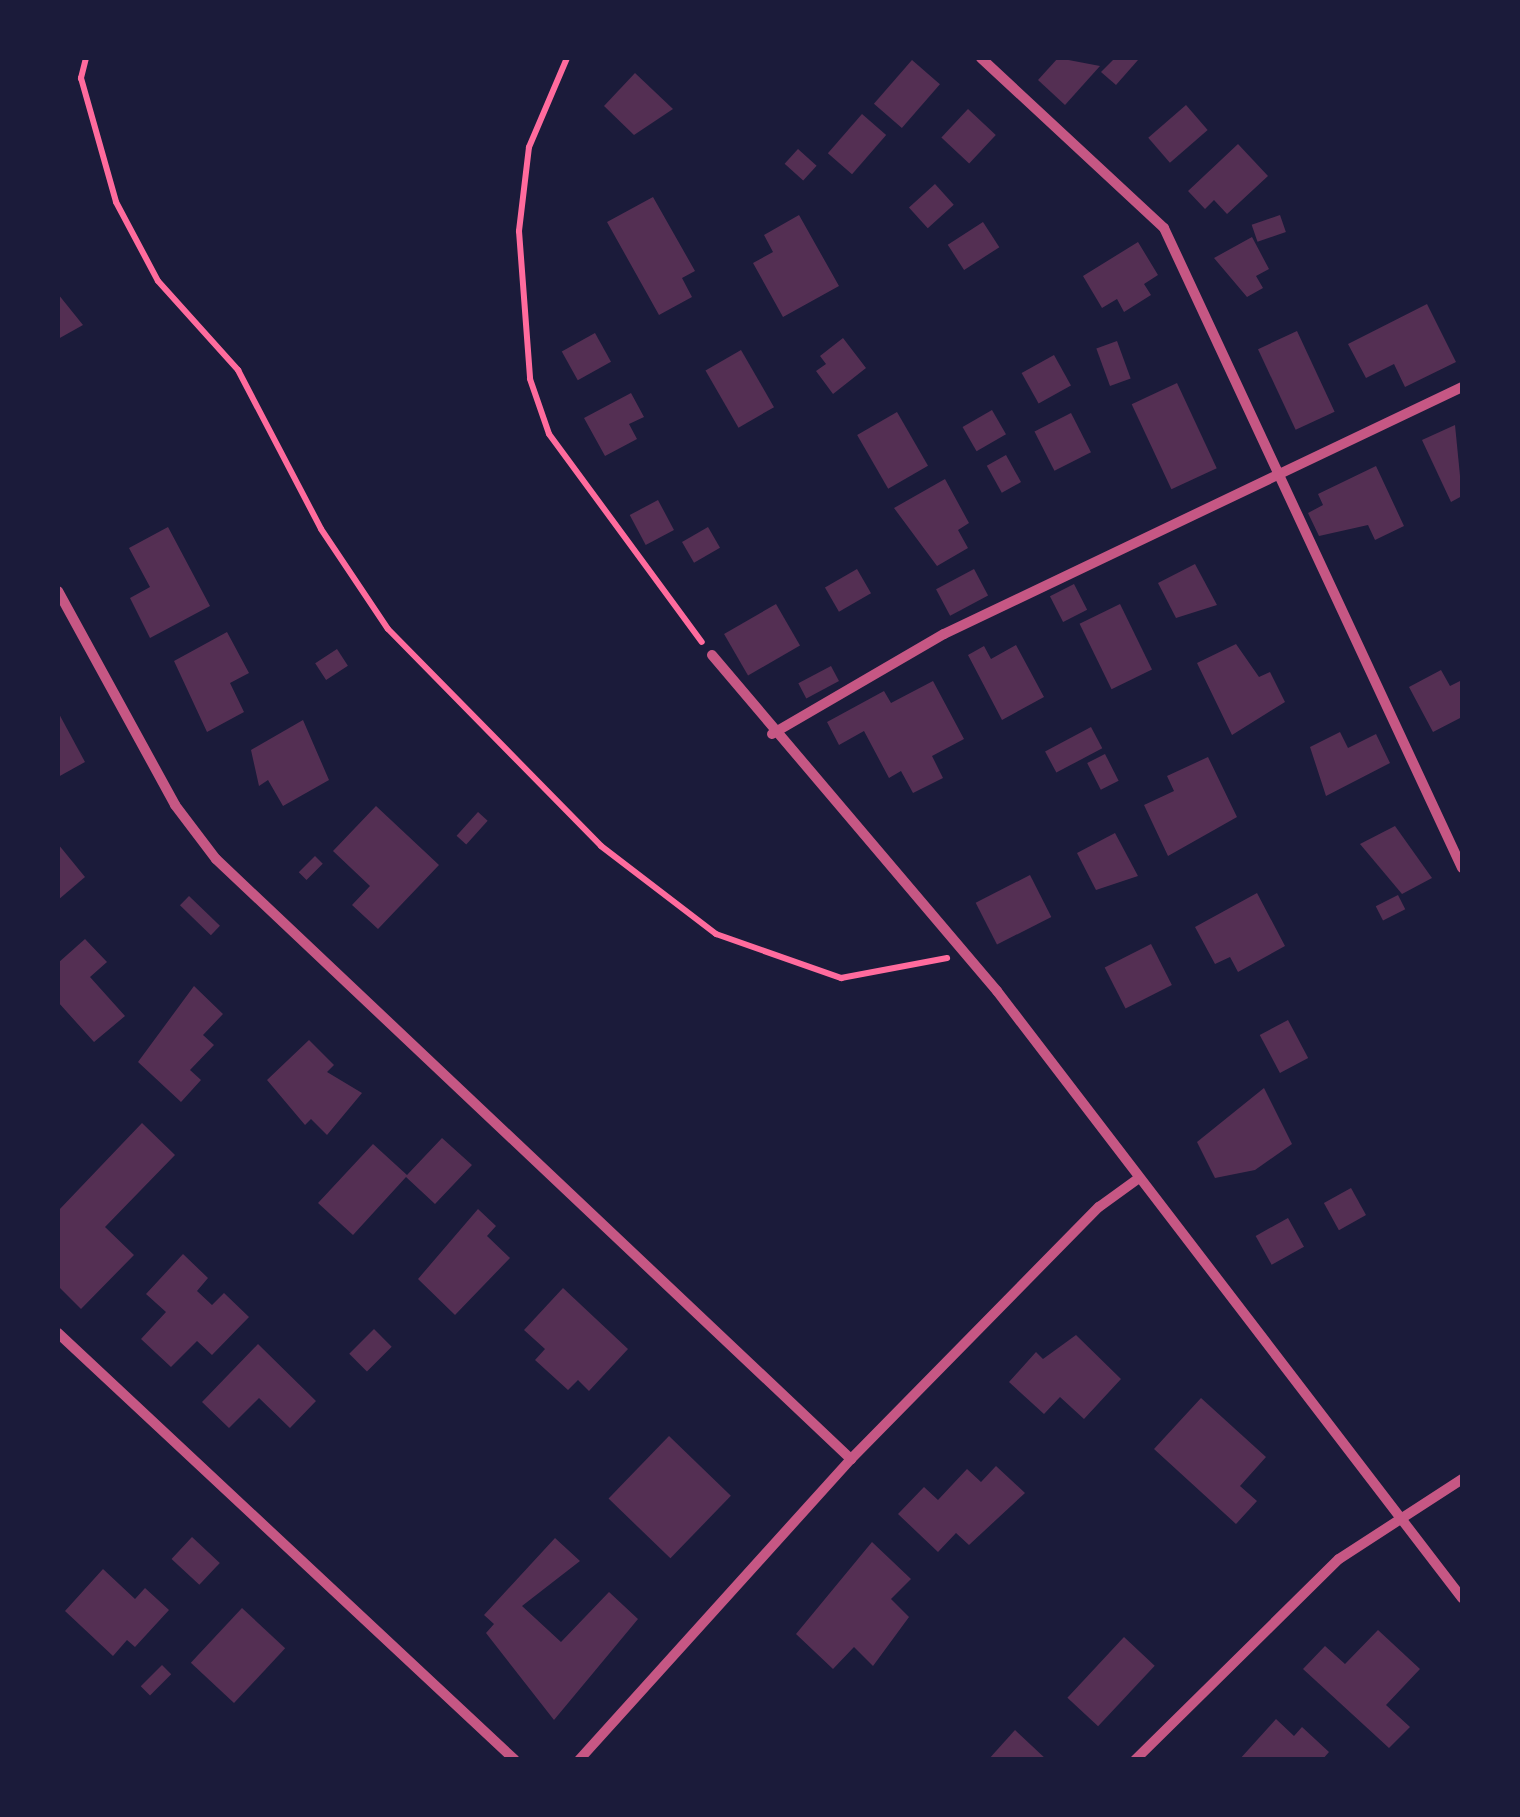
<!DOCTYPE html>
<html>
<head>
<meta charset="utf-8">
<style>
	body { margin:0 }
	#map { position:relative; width:1520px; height:1817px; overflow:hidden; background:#1b1b3a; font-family:Manrope,sans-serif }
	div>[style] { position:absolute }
	.building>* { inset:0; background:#542f53; transform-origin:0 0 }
	.path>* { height:6px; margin:-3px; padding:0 3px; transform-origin:3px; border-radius:3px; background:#ff6b9d }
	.minor>* { height:10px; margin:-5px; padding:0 5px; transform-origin:5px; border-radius:5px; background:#c65784 }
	span { translate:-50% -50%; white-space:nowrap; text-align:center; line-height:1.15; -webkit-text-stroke:10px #1b1b3a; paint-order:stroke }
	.frame { position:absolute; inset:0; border:60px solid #1b1b3a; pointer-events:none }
</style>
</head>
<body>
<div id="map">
	<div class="building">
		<i style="clip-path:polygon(1058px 58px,1100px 66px,1065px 105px,1038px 80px)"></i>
		<i style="clip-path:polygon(1115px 58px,1138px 60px,1116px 85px,1101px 72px)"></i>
		<i style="left:912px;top:60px;width:37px;height:58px;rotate:41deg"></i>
		<i style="clip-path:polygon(635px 73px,673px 109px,634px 135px,604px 106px)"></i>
		<i style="left:1186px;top:105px;width:33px;height:50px;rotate:49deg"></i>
		<i style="left:968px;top:109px;width:38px;height:39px;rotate:43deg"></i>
		<i style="left:862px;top:114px;width:32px;height:52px;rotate:41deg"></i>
		<i style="clip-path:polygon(1238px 144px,1268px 176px,1227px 214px,1214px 200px,1205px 209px,1188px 191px)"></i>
		<i style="left:798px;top:149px;width:25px;height:20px;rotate:42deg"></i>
		<i style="left:935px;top:184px;width:28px;height:35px;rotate:48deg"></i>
		<i style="clip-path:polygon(653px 197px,695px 271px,682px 278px,692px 297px,659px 315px,607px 222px)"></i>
		<i style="clip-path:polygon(799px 215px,839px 286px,783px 317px,753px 263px,773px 252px,764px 235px)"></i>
		<i style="left:1280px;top:215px;width:18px;height:30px;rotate:71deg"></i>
		<i style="left:983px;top:222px;width:30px;height:42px;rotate:57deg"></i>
		<i style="clip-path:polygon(1252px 237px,1269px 269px,1256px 276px,1263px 288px,1247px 297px,1214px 258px)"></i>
		<i style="clip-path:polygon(1138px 242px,1158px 275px,1144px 284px,1151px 295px,1124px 312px,1117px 299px,1102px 308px,1083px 276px)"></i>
		<i style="clip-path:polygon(58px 294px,83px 325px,58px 339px)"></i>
		<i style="clip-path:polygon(1427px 304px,1456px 362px,1405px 387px,1394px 364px,1366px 378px,1348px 344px)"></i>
		<i style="left:1297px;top:331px;width:89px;height:43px;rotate:65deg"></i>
		<i style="left:595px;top:333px;width:33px;height:38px;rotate:61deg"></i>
		<i style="clip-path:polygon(843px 338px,866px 368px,833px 394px,816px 371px,826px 364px,820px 356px)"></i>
		<i style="left:1117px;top:341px;width:40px;height:22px;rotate:70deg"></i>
		<i style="left:741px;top:350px;width:66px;height:41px;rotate:60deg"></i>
		<i style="left:1054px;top:355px;width:35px;height:37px;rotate:61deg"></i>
		<i style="left:1177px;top:383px;width:94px;height:50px;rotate:65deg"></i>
		<i style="clip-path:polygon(631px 393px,644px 417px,629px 424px,637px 439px,605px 456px,584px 418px)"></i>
		<i style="left:992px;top:410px;width:28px;height:34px;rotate:60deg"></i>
		<i style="left:897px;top:412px;width:62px;height:46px;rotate:60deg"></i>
		<i style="left:1071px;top:413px;width:44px;height:41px;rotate:63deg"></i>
		<i style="clip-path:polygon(1455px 425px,1462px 496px,1451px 502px,1422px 440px)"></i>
		<i style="left:1006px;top:455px;width:31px;height:22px;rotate:61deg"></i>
		<i style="clip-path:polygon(1376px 466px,1404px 526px,1375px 540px,1368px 525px,1319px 536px,1308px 513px,1323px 505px,1318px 494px)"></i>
		<i style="clip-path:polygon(945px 479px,969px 523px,958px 530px,968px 548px,937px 566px,894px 508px)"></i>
		<i style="left:658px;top:500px;width:34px;height:32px;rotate:62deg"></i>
		<i style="clip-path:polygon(168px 527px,210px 606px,150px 638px,130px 598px,150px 587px,129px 548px)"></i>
		<i style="left:708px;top:527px;width:24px;height:30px;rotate:60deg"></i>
		<i style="clip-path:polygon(1195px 564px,1217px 605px,1176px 618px,1158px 583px)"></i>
		<i style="left:857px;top:569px;width:28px;height:37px;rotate:60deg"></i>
		<i style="left:974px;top:569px;width:30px;height:43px;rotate:62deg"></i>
		<i style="left:1074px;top:584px;width:29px;height:27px;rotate:63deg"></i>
		<i style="left:776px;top:604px;width:48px;height:60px;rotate:60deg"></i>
		<i style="left:1120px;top:604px;width:73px;height:45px;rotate:64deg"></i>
		<i style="clip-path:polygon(227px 632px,249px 673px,230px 683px,244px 712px,207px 732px,174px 661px)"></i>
		<i style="clip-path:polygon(1236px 644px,1259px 677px,1270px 672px,1285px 702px,1232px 735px,1197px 663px)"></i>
		<i style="clip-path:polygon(1016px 645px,1044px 697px,1002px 720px,968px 655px,984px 646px,991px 659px)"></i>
		<i style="left:337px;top:649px;width:20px;height:26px;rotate:57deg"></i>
		<i style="left:831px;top:666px;width:17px;height:37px;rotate:62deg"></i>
		<i style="clip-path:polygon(1441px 670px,1450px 686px,1462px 680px,1462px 717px,1433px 732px,1409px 687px)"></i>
		<i style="clip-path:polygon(933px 681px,964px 739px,932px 756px,943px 778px,913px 793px,901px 771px,889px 778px,864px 731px,839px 745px,827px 722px,884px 691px,891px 703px)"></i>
		<i style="clip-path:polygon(58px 712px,85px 762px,58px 777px)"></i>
		<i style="clip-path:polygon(303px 720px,329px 780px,283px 806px,268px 780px,259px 786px,251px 750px)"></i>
		<i style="left:1091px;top:727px;width:24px;height:52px;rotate:62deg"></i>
		<i style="clip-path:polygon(1340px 732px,1348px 748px,1376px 734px,1390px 763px,1326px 796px,1310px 747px)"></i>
		<i style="left:1105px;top:754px;width:30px;height:20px;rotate:63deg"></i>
		<i style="clip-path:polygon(1208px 757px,1237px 817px,1168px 856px,1144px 805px,1174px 791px,1167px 776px)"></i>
		<i style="clip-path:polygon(376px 806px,439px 865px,378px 929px,352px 905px,370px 886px,333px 851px)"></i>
		<i style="left:478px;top:812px;width:13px;height:32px;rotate:42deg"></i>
		<i style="clip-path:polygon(1395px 826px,1432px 878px,1402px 894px,1360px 844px)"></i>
		<i style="clip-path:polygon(1115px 833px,1138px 876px,1096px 890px,1077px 853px)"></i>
		<i style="clip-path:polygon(58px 844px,85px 877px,58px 900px)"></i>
		<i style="left:315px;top:856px;width:11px;height:23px;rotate:45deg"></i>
		<i style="left:1030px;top:875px;width:47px;height:61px;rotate:63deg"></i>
		<i style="clip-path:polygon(1257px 893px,1285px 946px,1238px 972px,1230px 957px,1215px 964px,1195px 927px)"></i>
		<i style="left:1398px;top:895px;width:16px;height:25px;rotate:63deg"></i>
		<i style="left:189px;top:896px;width:43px;height:13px;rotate:44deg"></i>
		<i style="clip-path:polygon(85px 939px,107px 962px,90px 977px,125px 1016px,94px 1042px,58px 1002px,58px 963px)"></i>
		<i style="left:1151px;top:944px;width:46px;height:52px;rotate:63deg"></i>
		<i style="clip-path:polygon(194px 986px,223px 1014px,203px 1035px,214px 1045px,190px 1070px,201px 1080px,181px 1102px,138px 1062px)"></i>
		<i style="left:1288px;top:1020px;width:43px;height:32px;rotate:62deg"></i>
		<i style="clip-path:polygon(309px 1040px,334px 1065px,327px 1072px,362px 1093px,327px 1135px,311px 1119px,305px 1125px,267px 1080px)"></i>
		<i style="clip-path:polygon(1264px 1088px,1292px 1144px,1255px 1170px,1215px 1178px,1197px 1142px)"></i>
		<i style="clip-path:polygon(142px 1123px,175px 1155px,105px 1227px,134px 1255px,81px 1309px,58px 1286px,58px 1211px)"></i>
		<i style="clip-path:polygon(442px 1138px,472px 1165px,435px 1204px,406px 1177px,353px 1235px,318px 1203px,373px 1144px,407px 1175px)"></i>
		<i style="left:1351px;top:1188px;width:31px;height:31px;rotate:61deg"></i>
		<i style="clip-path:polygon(478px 1209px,496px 1226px,487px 1236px,510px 1258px,455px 1315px,418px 1279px)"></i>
		<i style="left:1288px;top:1218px;width:33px;height:37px;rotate:61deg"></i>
		<i style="clip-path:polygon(183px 1254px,208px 1278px,197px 1291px,212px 1305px,224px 1293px,249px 1317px,212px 1355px,197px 1341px,171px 1367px,141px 1339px,166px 1312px,146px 1294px)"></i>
		<i style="clip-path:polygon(563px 1288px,628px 1349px,589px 1391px,578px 1380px,568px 1390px,535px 1360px,545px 1349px,524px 1330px)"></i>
		<i style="left:374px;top:1329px;width:25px;height:35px;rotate:45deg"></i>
		<i style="clip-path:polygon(1076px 1335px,1121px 1379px,1084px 1419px,1060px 1397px,1044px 1414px,1009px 1382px,1036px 1352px,1043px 1359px)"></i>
		<i style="clip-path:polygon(258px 1344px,316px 1401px,290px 1428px,259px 1398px,229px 1428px,202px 1402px)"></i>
		<i style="clip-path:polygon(1201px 1398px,1266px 1457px,1240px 1486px,1257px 1501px,1236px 1524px,1154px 1449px)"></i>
		<i style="left:669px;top:1436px;width:86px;height:87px;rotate:44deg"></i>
		<i style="clip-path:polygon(996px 1466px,1025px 1493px,969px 1545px,956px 1533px,938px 1552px,898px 1514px,924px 1487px,938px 1500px,967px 1469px,981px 1482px)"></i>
		<i style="left:192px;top:1537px;width:38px;height:30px;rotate:43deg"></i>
		<i style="clip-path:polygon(555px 1538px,580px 1561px,522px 1606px,561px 1642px,609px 1592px,638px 1619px,554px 1720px,486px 1633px,494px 1624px,484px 1615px)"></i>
		<i style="clip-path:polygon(872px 1542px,911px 1579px,891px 1599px,909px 1617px,873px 1666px,854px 1647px,833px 1669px,796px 1634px)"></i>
		<i style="clip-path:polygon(103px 1569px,135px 1599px,145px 1588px,169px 1610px,135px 1647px,127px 1640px,113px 1656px,65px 1611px)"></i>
		<i style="left:242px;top:1608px;width:59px;height:75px;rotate:43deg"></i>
		<i style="clip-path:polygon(1378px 1630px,1420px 1669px,1386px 1705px,1410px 1727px,1389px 1748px,1303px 1669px,1325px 1646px,1345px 1664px)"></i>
		<i style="left:1124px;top:1637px;width:42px;height:83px;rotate:43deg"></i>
		<i style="left:162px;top:1665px;width:13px;height:30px;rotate:45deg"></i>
		<i style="clip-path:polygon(1276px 1719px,1294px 1736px,1302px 1727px,1329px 1752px,1322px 1760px,1239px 1760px)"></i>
		<i style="clip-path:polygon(1015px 1730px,1047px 1760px,988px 1760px)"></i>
	</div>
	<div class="path">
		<i style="left:86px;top:58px;width:21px;rotate:104deg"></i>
		<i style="left:81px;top:78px;width:129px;rotate:74.2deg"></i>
		<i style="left:116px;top:202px;width:89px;rotate:62deg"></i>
		<i style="left:158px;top:281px;width:120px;rotate:48deg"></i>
		<i style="left:238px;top:370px;width:179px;rotate:62.4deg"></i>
		<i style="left:321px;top:529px;width:120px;rotate:56.2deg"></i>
		<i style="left:388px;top:629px;width:304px;rotate:45.5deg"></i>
		<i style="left:601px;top:846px;width:145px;rotate:37.4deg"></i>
		<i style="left:716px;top:934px;width:133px;rotate:19.4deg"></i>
		<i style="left:841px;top:978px;width:108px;rotate:-10.7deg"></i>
		<i style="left:567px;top:58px;width:97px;rotate:113.1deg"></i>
		<i style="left:529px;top:147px;width:85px;rotate:96.8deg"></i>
		<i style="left:519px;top:231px;width:148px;rotate:85.7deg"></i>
		<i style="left:530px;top:379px;width:58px;rotate:70.9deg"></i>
		<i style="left:549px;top:434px;width:258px;rotate:53.7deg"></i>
	</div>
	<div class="minor">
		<i style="left:981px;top:58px;width:250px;rotate:42.9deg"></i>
		<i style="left:1164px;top:228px;width:706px;rotate:65.03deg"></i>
		<i style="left:58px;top:591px;width:244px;rotate:61.3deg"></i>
		<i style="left:175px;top:805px;width:68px;rotate:52.8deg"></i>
		<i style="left:216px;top:859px;width:874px;rotate:43.38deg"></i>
		<i style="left:712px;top:655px;width:441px;rotate:49.7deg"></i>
		<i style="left:997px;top:991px;width:765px;rotate:52.55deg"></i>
		<i style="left:772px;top:734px;width:199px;rotate:-30.2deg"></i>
		<i style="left:944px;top:634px;width:574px;rotate:-25.49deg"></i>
		<i style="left:58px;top:1333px;width:625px;rotate:43.06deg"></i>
		<i style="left:579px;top:1760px;width:406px;rotate:-47.9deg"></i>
		<i style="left:851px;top:1459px;width:354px;rotate:-45.5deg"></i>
		<i style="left:1099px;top:1207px;width:49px;rotate:-35.9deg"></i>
		<i style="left:1135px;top:1760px;width:286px;rotate:-44.6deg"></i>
		<i style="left:1339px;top:1559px;width:147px;rotate:-33deg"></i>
	</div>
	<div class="frame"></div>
</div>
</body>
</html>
